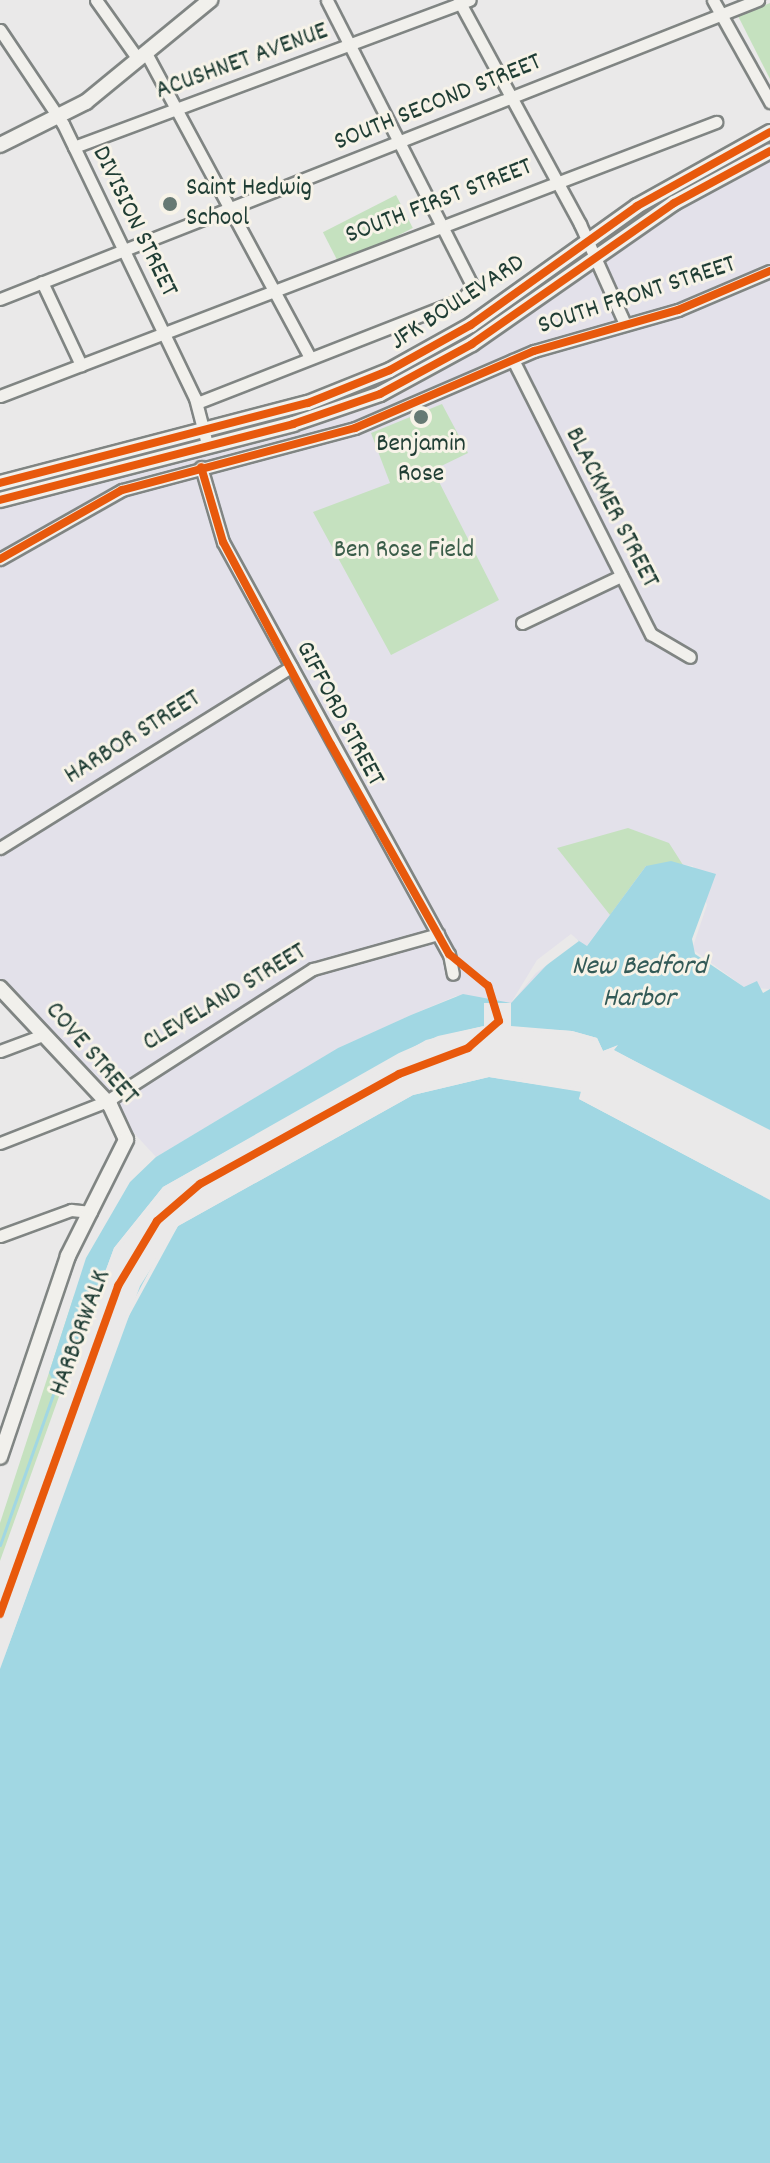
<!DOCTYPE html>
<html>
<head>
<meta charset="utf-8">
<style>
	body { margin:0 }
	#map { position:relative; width:770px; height:2163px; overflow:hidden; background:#eae9e9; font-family:Dekko,sans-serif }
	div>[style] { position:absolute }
	.built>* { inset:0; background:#e3e1ea }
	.green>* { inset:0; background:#c5e1bf; transform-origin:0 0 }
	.water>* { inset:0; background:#a1d7e3 }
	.pier>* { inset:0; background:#eae9e9 }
	.stream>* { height:3px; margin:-1.5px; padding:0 1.5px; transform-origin:1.5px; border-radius:1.5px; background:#a1d7e3 }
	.roads { filter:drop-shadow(2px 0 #808583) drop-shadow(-2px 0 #808583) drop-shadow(0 2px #808583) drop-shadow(0 -2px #808583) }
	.minor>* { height:11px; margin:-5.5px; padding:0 5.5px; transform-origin:5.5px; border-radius:5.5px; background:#f1f0ec }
	.major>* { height:14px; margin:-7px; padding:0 7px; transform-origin:7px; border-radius:7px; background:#f1f0ec }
	.cycleway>* { height:8px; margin:-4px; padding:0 4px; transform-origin:4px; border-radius:4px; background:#e8590c }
	.dots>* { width:22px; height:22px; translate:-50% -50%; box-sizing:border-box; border:4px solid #f7f3e8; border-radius:50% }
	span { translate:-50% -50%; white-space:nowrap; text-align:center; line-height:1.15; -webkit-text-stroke:6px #f7f3e8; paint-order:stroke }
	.street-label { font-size:26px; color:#1f3d34 }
	.poi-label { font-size:26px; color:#1f3d34 }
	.left { translate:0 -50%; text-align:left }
	.park-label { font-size:26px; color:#3a5d49 }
	.water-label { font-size:28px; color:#335a57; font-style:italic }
</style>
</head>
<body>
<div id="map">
	<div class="built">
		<i style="clip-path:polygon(770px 151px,770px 989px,744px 987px,692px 949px,707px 905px,693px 866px,683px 865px,610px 915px,586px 947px,511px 1003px,456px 996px,411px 1015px,338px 1048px,156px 1157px,0 988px,0 500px,293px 424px,397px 386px,593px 256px)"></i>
	</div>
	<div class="green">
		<i style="clip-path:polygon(770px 3px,770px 79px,738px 16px)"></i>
		<i style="left:396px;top:195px;width:37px;height:82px;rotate:63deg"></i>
		<i style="clip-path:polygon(442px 404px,468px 453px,433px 470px,499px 600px,391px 655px,313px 512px,390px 483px,371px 433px)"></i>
		<i style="clip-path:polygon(628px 828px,669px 843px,683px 865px,646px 866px,610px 915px,557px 848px)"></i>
		<i style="clip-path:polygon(74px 1296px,80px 1338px,0 1561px,0 1523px)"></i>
	</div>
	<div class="water">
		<i style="clip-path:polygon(671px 861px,716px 874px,692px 939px,695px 954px,744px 987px,757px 981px,763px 993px,770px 989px,770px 1130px,613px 1050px,617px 1046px,603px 1051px,597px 1038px,572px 1031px,484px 1026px,426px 1040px,163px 1187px,114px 1248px,67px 1376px,56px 1386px,49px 1373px,86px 1258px,130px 1182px,156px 1157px,338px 1048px,411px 1015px,463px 994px,511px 1003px,573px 937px,587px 946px,646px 866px)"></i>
		<i style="clip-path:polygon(489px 1077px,582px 1092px,579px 1099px,770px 1200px,770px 2163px,0 2163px,0 1669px,140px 1286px,178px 1226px,413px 1095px)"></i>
	</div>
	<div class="pier">
		<i style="clip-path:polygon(571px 934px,586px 947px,579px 941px,536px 973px,511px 1003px,511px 1026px,572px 1031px,597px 1038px,603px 1051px,618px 1045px,614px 1050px,770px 1134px,609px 1050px,602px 1054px,594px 1041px,571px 1035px,485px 1026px,427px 1044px,166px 1190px,118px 1250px,71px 1377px,63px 1387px,114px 1248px,163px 1187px,399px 1053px,438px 1036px,484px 1026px,484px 1003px,511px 1003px,537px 960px)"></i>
		<i style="clip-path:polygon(488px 1073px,583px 1088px,584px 1097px,770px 1200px,579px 1099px,581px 1091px,489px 1077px,413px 1095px,178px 1226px,123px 1327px,0 1669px,120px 1326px,175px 1223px,411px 1092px)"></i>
	</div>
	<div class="stream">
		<i style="left:0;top:1545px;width:169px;rotate:-70.6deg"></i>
	</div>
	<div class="roads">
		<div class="minor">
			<i style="left:96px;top:0;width:72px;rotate:54.6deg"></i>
			<i style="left:713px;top:0;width:117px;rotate:60.8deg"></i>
			<i style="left:459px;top:1px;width:254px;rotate:61.5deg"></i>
			<i style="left:580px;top:224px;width:110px;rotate:65.8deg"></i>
			<i style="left:0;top:30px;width:113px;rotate:56.2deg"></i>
			<i style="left:63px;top:124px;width:304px;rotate:64.3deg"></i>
			<i style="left:195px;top:398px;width:48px;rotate:75.4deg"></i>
			<i style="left:146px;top:53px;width:345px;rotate:61.7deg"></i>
			<i style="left:74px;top:147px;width:422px;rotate:-20.4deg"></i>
			<i style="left:42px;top:282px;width:92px;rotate:64.8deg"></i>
			<i style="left:0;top:299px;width:815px;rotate:-21.53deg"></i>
			<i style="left:513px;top:360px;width:307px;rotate:63.3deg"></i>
			<i style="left:651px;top:634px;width:45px;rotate:30.5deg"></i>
			<i style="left:0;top:396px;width:767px;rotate:-20.94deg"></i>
			<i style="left:197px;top:403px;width:285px;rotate:-21.4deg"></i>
			<i style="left:462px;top:299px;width:16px;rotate:-47deg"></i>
			<i style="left:473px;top:287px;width:322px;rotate:-117deg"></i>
			<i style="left:201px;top:467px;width:78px;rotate:73.7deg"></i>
			<i style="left:223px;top:542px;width:470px;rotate:61.3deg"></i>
			<i style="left:449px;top:954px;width:20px;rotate:79deg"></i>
			<i style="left:0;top:559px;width:140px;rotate:-29.5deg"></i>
			<i style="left:122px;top:490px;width:241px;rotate:-14.9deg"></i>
			<i style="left:355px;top:428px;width:195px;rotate:-23.3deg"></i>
			<i style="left:534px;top:351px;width:150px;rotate:-15.9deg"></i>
			<i style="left:678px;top:310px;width:100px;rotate:-23deg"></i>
			<i style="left:522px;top:623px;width:110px;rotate:-25.4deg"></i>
			<i style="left:0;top:848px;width:343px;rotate:-31.9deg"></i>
			<i style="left:0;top:1051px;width:46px;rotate:-20.4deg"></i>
			<i style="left:0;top:1143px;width:115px;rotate:-21.4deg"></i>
			<i style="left:107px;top:1101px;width:245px;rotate:-32.7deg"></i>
			<i style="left:313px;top:969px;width:130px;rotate:-15.6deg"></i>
			<i style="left:0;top:1236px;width:76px;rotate:-20.1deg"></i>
			<i style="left:71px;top:1210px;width:20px;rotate:6deg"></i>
		</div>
		<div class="major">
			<i style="left:0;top:145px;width:96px;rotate:-26.6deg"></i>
			<i style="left:86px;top:102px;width:161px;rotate:-39.4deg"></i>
			<i style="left:0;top:483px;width:318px;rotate:-14.6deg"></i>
			<i style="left:308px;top:403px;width:88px;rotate:-21.9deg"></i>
			<i style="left:390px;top:370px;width:93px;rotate:-29.1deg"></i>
			<i style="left:471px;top:325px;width:204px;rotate:-35.6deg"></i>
			<i style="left:637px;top:206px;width:152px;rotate:-29.1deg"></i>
			<i style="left:0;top:500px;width:303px;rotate:-14.5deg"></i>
			<i style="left:293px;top:424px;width:92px;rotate:-19deg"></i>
			<i style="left:380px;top:394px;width:105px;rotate:-28.5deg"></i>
			<i style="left:472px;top:344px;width:246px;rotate:-34.9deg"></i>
			<i style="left:674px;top:203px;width:109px;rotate:-28.4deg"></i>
			<i style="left:0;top:988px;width:161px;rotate:46.8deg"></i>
			<i style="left:110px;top:1105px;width:38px;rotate:65deg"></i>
			<i style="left:126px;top:1140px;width:130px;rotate:116.6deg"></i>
			<i style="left:68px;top:1256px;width:212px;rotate:108.7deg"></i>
		</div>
	</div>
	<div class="cycleway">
		<i style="left:0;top:483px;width:318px;rotate:-14.6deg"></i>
		<i style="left:308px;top:403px;width:88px;rotate:-21.9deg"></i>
		<i style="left:390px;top:370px;width:93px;rotate:-29.1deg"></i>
		<i style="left:471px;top:325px;width:204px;rotate:-35.6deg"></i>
		<i style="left:637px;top:206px;width:152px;rotate:-29.1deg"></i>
		<i style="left:0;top:500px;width:303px;rotate:-14.5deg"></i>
		<i style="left:293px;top:424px;width:92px;rotate:-19deg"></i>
		<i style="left:380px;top:394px;width:105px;rotate:-28.5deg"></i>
		<i style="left:472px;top:344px;width:246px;rotate:-34.9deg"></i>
		<i style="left:674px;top:203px;width:109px;rotate:-28.4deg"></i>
		<i style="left:0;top:559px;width:140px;rotate:-29.5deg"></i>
		<i style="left:122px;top:490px;width:241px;rotate:-14.9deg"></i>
		<i style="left:355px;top:428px;width:195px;rotate:-23.3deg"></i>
		<i style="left:534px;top:351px;width:150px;rotate:-15.9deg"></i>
		<i style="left:678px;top:310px;width:100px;rotate:-23deg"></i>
		<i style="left:0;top:1614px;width:349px;rotate:-70.2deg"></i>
		<i style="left:118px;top:1286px;width:76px;rotate:-59deg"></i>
		<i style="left:157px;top:1221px;width:57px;rotate:-40.7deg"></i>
		<i style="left:200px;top:1184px;width:227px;rotate:-28.9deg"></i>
		<i style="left:399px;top:1074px;width:74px;rotate:-20.6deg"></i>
		<i style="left:468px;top:1048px;width:41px;rotate:-41.1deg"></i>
		<i style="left:499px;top:1021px;width:37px;rotate:-107deg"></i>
		<i style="left:488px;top:986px;width:50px;rotate:-140.6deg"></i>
		<i style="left:449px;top:954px;width:240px;rotate:-119.4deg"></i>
		<i style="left:331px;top:745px;width:230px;rotate:-118deg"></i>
		<i style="left:223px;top:542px;width:78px;rotate:-106.3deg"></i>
	</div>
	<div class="dots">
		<i style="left:170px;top:204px;background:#667973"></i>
		<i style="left:421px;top:417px;background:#667973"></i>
	</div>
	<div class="street-label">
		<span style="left:242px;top:62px;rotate:-20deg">ACUSHNET AVENUE</span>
		<span style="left:438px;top:103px;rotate:-22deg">SOUTH SECOND STREET</span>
		<span style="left:439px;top:202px;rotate:-21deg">SOUTH FIRST STREET</span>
		<span style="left:134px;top:222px;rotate:64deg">DIVISION STREET</span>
		<span style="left:637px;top:296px;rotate:-18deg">SOUTH FRONT STREET</span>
		<span style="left:458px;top:303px;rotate:-33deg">JFK BOULEVARD</span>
		<span style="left:611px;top:508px;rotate:63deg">BLACKMER STREET</span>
		<span style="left:339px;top:714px;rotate:62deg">GIFFORD STREET</span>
		<span style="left:133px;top:738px;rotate:-32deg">HARBOR STREET</span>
		<span style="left:225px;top:998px;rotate:-31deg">CLEVELAND STREET</span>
		<span style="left:91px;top:1054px;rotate:49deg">COVE STREET</span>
		<span style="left:81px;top:1333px;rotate:-70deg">HARBORWALK</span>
	</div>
	<div class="poi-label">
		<span class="left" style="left:186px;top:204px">Saint Hedwig<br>School</span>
		<span style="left:421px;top:460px">Benjamin<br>Rose</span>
	</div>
	<div class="park-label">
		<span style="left:404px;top:551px">Ben Rose Field</span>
	</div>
	<div class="water-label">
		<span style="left:639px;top:984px">New Bedford<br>Harbor</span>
	</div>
</div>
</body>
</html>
